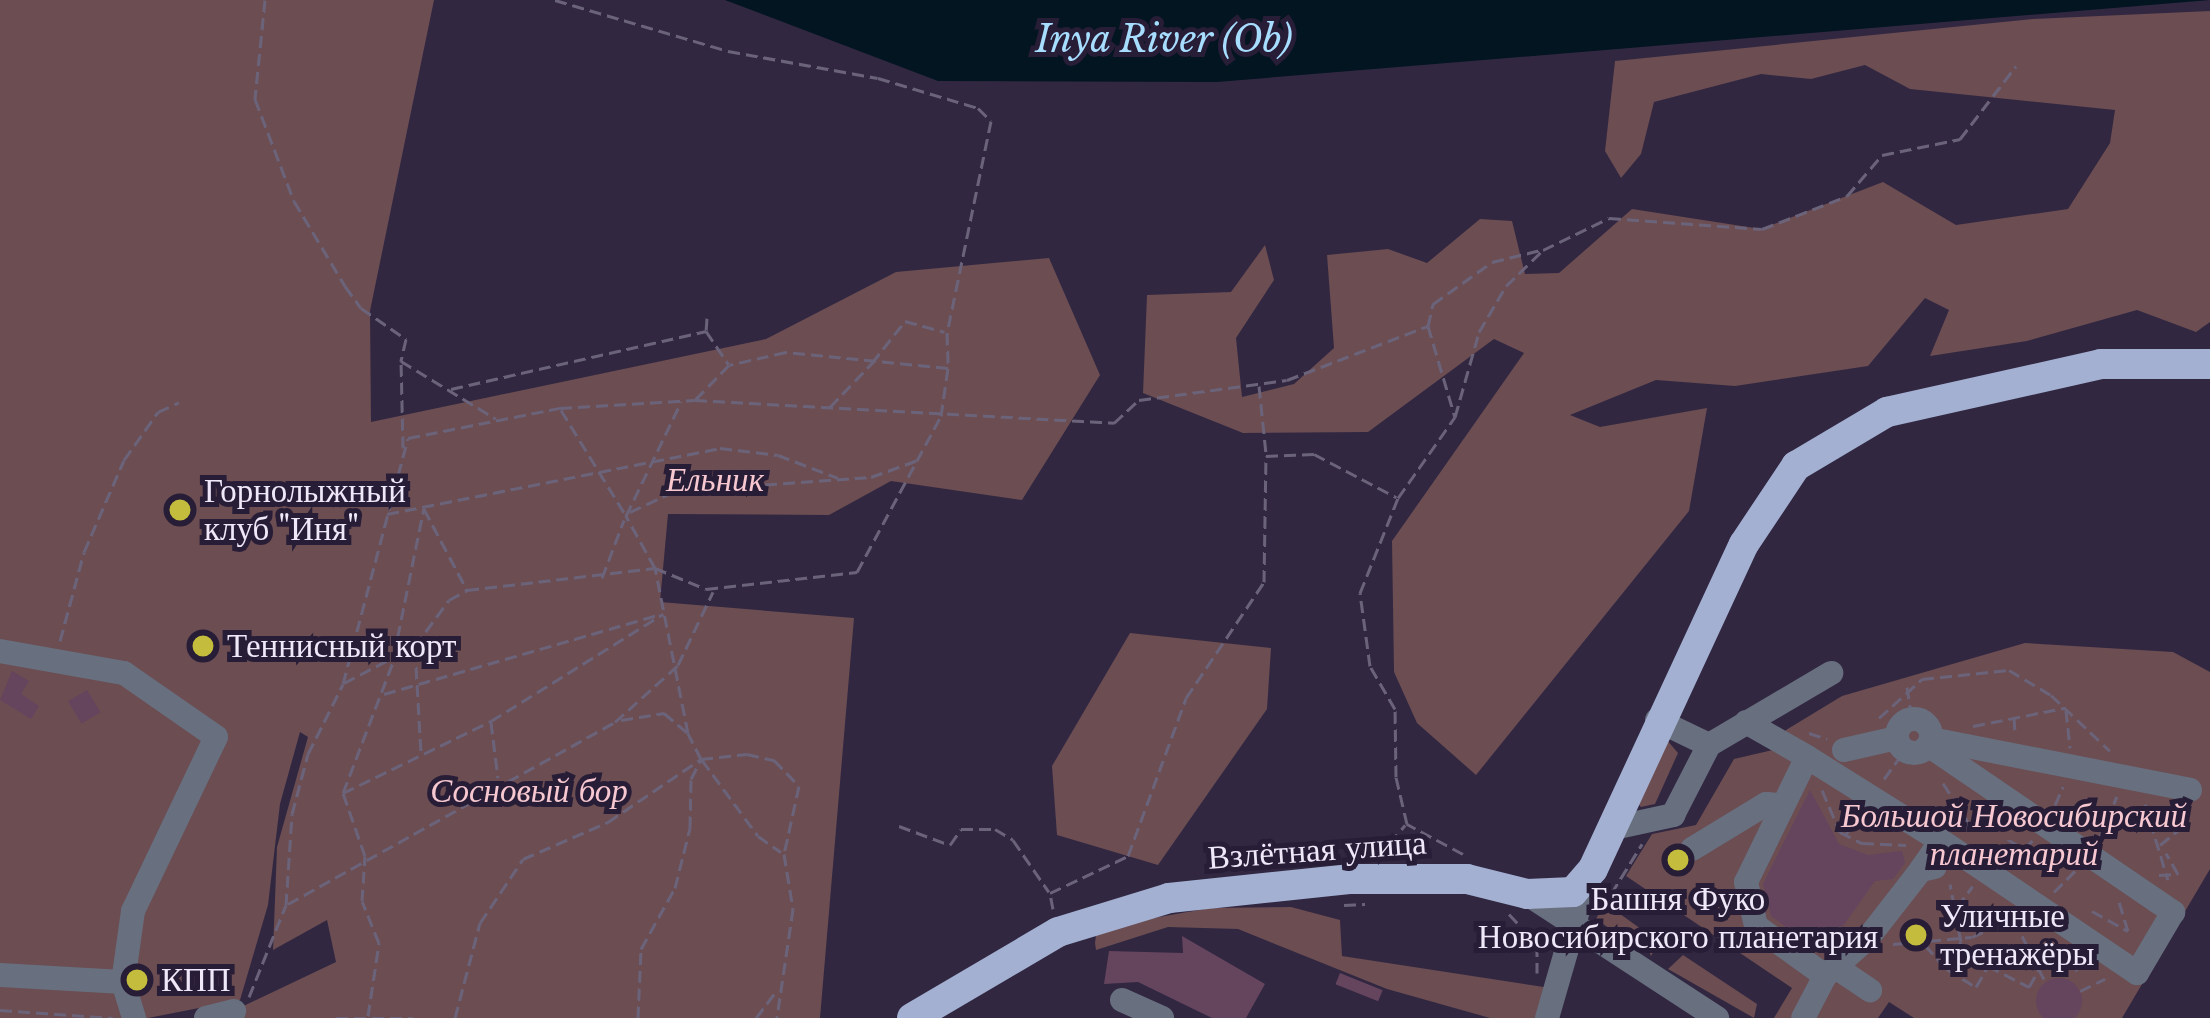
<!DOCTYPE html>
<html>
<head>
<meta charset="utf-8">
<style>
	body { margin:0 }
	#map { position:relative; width:2210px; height:1018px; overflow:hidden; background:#312741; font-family:"Libre Baskerville",serif }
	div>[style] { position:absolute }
	.green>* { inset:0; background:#6b4d52 }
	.water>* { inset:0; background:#021520 }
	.building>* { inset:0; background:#65445e; transform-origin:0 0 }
	.round { border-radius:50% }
	.path>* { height:3px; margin-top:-1.5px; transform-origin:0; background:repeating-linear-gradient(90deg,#6b637a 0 12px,transparent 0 18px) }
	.minor>* { height:24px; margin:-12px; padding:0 12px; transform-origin:12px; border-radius:12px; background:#686f7f }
	.minor>.ring { margin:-12px; padding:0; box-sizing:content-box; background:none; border:24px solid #686f7f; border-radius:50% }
	.major>* { height:30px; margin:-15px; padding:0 15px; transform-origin:15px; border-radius:15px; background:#a3b0d2 }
	.dots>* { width:33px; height:33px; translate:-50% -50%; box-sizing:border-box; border:6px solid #271d37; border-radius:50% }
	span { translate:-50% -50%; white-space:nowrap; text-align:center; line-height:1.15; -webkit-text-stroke:10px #271d37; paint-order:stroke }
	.park-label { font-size:33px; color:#f7c8d0; font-style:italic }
	.poi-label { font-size:33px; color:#eee8f9 }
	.left { translate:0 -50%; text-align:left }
	.street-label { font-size:33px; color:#eee8f9 }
	.water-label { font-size:36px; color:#a7ddff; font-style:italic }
</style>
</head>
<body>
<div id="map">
	<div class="green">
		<i style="clip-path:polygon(0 0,434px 0,370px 311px,371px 422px,766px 339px,896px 272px,1049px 258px,1100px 375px,1022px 500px,891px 481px,829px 515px,668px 514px,660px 602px,854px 618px,820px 1018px,218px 1018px,336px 962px,327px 920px,273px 950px,277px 847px,308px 737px,300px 732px,280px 804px,268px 905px,240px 1000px,148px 1018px,0 1018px)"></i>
		<i style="clip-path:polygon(2210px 11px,2210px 322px,2196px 332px,2137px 310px,2027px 341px,1930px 356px,1949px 310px,1925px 298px,1868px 366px,1735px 386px,1656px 380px,1570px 415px,1600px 427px,1707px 408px,1689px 511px,1476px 775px,1417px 723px,1394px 672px,1392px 541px,1524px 353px,1494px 339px,1368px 432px,1243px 433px,1143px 393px,1147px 295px,1231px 292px,1265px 245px,1274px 280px,1236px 338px,1242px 397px,1294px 384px,1334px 348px,1327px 255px,1388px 249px,1427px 263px,1480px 219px,1512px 221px,1525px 274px,1559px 273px,1632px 209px,1761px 229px,1883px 182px,1956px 225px,2068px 209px,2110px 143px,2115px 110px,1910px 89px,1865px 65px,1811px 79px,1761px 74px,1654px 102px,1641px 154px,1621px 178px,1605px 151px,1615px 61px,2033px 19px)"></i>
		<i style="clip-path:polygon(1130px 633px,1271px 648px,1267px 709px,1158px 865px,1057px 835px,1052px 766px)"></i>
		<i style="clip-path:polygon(2025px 643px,2173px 652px,2210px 672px,2210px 869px,2122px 1018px,1914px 1018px,1889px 1002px,1878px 1018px,1774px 1018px,1792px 988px,1626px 876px,1652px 834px,1696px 825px,1734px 759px,1777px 749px,1786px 730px,1842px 696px)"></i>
		<i style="clip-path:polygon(1666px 739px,1678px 753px,1655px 804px,1641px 807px,1635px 800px)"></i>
		<i style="clip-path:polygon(1611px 889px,1622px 897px,1616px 911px,1659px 942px,1651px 956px,1643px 937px,1630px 929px,1623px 938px,1596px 919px)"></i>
		<i style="clip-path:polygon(1291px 907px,1340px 920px,1342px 956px,1550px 988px,1540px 1018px,1490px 1018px,1387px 989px,1238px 929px,1168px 927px,1096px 950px,1095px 943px,1097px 928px,1210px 908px)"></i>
		<i style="clip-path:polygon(1683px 955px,1757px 1004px,1754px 1018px,1668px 969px)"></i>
	</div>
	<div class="water">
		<i style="clip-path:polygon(725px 0,2210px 0,1217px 82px,938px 81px)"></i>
	</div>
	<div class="building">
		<i style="clip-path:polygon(12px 671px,29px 681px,21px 694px,39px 706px,31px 719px,0 700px)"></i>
		<i style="left:87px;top:690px;width:26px;height:22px;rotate:59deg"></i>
		<i style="clip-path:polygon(1810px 790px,1839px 844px,1868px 855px,1902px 851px,1905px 863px,1893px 879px,1875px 881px,1843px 926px,1801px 938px,1771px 916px,1763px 884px)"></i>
		<i style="clip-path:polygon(1182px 936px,1265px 984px,1246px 1018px,1212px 1018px,1138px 982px,1104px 984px,1109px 951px,1183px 953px)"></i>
		<i style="left:1340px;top:973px;width:46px;height:12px;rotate:22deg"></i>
		<i class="round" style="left:2036px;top:978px;width:46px;height:46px"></i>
	</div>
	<div class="path">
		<i style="left:265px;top:0;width:100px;rotate:95.8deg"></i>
		<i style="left:255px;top:99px;width:109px;rotate:69.1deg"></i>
		<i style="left:294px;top:201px;width:99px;rotate:59deg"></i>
		<i style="left:345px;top:286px;width:27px;rotate:54deg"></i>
		<i style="left:361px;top:308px;width:55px;rotate:34.6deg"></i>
		<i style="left:406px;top:339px;width:23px;rotate:103deg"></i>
		<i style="left:555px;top:0;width:180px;rotate:16.4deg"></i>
		<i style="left:728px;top:51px;width:152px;rotate:10.2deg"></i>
		<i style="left:878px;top:78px;width:104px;rotate:16.7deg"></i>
		<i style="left:978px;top:108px;width:18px;rotate:45deg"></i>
		<i style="left:991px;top:121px;width:217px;rotate:101.7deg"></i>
		<i style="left:947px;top:333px;width:34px;rotate:88deg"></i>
		<i style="left:707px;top:318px;width:13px;rotate:94deg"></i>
		<i style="left:706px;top:331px;width:40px;rotate:56deg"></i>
		<i style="left:1428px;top:326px;width:23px;rotate:-77deg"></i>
		<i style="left:1433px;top:304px;width:72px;rotate:-35.4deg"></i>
		<i style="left:1492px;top:262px;width:50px;rotate:-13.8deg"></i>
		<i style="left:872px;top:363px;width:53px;rotate:-51.8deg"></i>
		<i style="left:905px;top:321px;width:41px;rotate:15.4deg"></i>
		<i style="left:1259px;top:386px;width:68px;rotate:84.1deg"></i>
		<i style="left:451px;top:389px;width:262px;rotate:-12.8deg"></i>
		<i style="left:830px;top:407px;width:62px;rotate:-46.3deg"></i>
		<i style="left:561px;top:410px;width:122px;rotate:58.4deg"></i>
		<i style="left:403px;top:448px;width:87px;rotate:-91.3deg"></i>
		<i style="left:401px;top:361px;width:111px;rotate:31.4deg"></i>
		<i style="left:424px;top:509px;width:92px;rotate:62deg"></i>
		<i style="left:630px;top:512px;width:50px;rotate:-25deg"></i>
		<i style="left:675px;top:491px;width:196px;rotate:-4.1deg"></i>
		<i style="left:871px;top:477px;width:50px;rotate:-19.9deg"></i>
		<i style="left:387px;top:514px;width:339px;rotate:-11.2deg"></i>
		<i style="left:720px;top:448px;width:58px;rotate:6.9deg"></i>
		<i style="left:778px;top:455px;width:64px;rotate:21deg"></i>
		<i style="left:602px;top:578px;width:62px;rotate:-69.2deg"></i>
		<i style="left:60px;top:641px;width:92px;rotate:-74.9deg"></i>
		<i style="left:84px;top:552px;width:100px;rotate:-66.5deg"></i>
		<i style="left:124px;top:460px;width:59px;rotate:-54.7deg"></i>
		<i style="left:158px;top:412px;width:23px;rotate:-25deg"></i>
		<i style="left:415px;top:649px;width:104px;rotate:86.7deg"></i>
		<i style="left:394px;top:655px;width:150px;rotate:-78.5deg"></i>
		<i style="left:344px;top:683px;width:80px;rotate:-27.5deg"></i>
		<i style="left:415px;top:646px;width:57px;rotate:-53.5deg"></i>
		<i style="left:449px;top:600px;width:21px;rotate:-29deg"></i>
		<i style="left:467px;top:590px;width:189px;rotate:-6.7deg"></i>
		<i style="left:655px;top:568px;width:55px;rotate:22.4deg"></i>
		<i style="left:706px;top:589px;width:152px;rotate:-6.4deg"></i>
		<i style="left:857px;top:572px;width:177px;rotate:-61.7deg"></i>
		<i style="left:941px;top:416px;width:49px;rotate:-81.7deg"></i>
		<i style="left:948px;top:368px;width:163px;rotate:-174.4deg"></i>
		<i style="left:786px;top:352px;width:58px;rotate:167.2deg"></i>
		<i style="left:729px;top:365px;width:49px;rotate:134.2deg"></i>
		<i style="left:1907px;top:687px;width:33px;rotate:81deg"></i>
		<i style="left:384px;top:694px;width:284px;rotate:-16.1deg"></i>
		<i style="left:2066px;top:710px;width:38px;rotate:84deg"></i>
		<i style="left:1879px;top:718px;width:58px;rotate:-42.2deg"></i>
		<i style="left:1922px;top:679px;width:87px;rotate:-5.9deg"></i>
		<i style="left:2009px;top:670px;width:49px;rotate:30.8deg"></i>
		<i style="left:2051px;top:695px;width:81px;rotate:43.5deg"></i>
		<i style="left:2014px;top:718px;width:15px;rotate:86deg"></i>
		<i style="left:621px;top:720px;width:44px;rotate:-9.2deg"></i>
		<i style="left:664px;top:713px;width:30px;rotate:40deg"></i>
		<i style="left:491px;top:722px;width:56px;rotate:82.9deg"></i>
		<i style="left:1973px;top:726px;width:93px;rotate:-11.2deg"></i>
		<i style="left:1809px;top:733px;width:19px;rotate:18deg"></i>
		<i style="left:702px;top:760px;width:94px;rotate:53.6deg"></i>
		<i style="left:758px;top:836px;width:28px;rotate:35deg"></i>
		<i style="left:1884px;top:779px;width:26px;rotate:-54deg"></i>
		<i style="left:1943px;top:783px;width:50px;rotate:57.3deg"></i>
		<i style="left:1822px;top:790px;width:46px;rotate:66.8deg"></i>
		<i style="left:1840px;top:832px;width:25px;rotate:27deg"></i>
		<i style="left:1862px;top:843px;width:44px;rotate:2.6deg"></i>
		<i style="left:343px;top:793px;width:165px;rotate:-25.9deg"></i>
		<i style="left:491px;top:721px;width:203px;rotate:-31.9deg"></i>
		<i style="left:2145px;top:804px;width:79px;rotate:73.2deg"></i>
		<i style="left:2055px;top:805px;width:20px;rotate:-66deg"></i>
		<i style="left:2079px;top:807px;width:20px;rotate:79deg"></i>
		<i style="left:899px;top:826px;width:54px;rotate:20.4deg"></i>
		<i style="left:950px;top:845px;width:19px;rotate:-55deg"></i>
		<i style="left:961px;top:829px;width:34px"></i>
		<i style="left:995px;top:829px;width:21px;rotate:31deg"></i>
		<i style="left:1013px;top:840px;width:63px;rotate:55.3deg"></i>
		<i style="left:1962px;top:829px;width:31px;rotate:-31deg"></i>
		<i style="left:1846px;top:834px;width:26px;rotate:-53deg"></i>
		<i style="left:2100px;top:837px;width:44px;rotate:-67.5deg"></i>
		<i style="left:2160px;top:845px;width:36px;rotate:-39deg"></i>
		<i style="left:2188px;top:822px;width:26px;rotate:-149deg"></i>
		<i style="left:1463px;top:854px;width:64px;rotate:-151.8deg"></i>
		<i style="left:1407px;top:824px;width:48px;rotate:-103.2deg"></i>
		<i style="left:1396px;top:777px;width:68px;rotate:-90.8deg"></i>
		<i style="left:1395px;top:709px;width:50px;rotate:-120.2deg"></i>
		<i style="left:1370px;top:666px;width:74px;rotate:-97.8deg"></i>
		<i style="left:1360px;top:593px;width:102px;rotate:-68.2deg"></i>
		<i style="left:1398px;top:498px;width:99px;rotate:-54.9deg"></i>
		<i style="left:1455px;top:417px;width:88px;rotate:-74.2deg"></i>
		<i style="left:1479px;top:332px;width:53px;rotate:-59.6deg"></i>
		<i style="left:1506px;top:286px;width:52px;rotate:-44.2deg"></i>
		<i style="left:1543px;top:250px;width:73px;rotate:-25.9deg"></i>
		<i style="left:1609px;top:218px;width:153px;rotate:4.1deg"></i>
		<i style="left:1762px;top:229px;width:91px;rotate:-21.2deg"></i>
		<i style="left:1847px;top:196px;width:54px;rotate:-49.5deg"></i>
		<i style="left:1882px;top:155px;width:80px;rotate:-11.6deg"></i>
		<i style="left:1960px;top:139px;width:92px;rotate:-52.5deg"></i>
		<i style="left:1996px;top:854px;width:19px;rotate:-47deg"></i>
		<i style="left:2009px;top:840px;width:17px;rotate:31deg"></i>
		<i style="left:2024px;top:849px;width:14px;rotate:-45deg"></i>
		<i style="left:1378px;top:857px;width:42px;rotate:-49.8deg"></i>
		<i style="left:2159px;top:875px;width:19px;rotate:-3deg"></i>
		<i style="left:2178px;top:874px;width:24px;rotate:-120deg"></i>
		<i style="left:2054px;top:892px;width:33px;rotate:-45deg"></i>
		<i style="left:1611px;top:894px;width:59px;rotate:-58.2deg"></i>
		<i style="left:1612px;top:894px;width:16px;rotate:35deg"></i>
		<i style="left:288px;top:904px;width:374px;rotate:-29.1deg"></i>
		<i style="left:615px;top:722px;width:85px;rotate:-42.1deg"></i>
		<i style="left:678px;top:665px;width:81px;rotate:-64.4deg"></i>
		<i style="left:1344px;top:905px;width:21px;rotate:-3deg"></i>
		<i style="left:1957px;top:907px;width:26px;rotate:-53deg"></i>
		<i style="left:1053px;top:909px;width:16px;rotate:-101deg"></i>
		<i style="left:1050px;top:893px;width:86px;rotate:-25.4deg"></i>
		<i style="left:1128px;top:856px;width:168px;rotate:-69.8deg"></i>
		<i style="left:1186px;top:698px;width:140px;rotate:-56.1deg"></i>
		<i style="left:1264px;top:582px;width:126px;rotate:-89.1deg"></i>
		<i style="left:1266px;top:456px;width:48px;rotate:-2.4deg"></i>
		<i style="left:1314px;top:454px;width:93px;rotate:27.7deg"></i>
		<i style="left:2092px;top:911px;width:41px;rotate:29.1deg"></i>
		<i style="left:2128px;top:931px;width:31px;rotate:-107deg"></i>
		<i style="left:1509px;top:914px;width:41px;rotate:47deg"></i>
		<i style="left:1537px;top:944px;width:29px;rotate:90deg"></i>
		<i style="left:2014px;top:920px;width:71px;rotate:63.1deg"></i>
		<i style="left:1893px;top:944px;width:79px;rotate:-5.1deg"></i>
		<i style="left:1972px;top:937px;width:49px;rotate:-24deg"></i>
		<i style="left:1925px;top:945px;width:31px;rotate:48deg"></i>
		<i style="left:1946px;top:968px;width:30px;rotate:-60deg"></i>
		<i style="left:1961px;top:942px;width:59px;rotate:-100.7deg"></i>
		<i style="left:1947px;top:969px;width:34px;rotate:32deg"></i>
		<i style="left:1976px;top:987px;width:24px;rotate:-60deg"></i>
		<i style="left:1988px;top:966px;width:46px;rotate:27.1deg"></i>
		<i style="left:2029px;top:987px;width:41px;rotate:-60.9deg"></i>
		<i style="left:2049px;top:951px;width:34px;rotate:36deg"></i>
		<i style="left:2077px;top:971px;width:15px;rotate:-106deg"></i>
		<i style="left:2080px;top:991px;width:28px;rotate:-26deg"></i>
		<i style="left:249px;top:997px;width:99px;rotate:-68.1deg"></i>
		<i style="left:286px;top:905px;width:91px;rotate:-86.2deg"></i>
		<i style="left:292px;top:814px;width:62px;rotate:-75.1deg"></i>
		<i style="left:308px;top:754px;width:78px;rotate:-63.4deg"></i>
		<i style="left:343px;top:684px;width:254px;rotate:-75.2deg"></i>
		<i style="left:408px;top:438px;width:155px;rotate:-11.2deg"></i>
		<i style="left:560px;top:408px;width:135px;rotate:-3.4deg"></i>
		<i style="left:695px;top:400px;width:420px;rotate:3.1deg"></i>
		<i style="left:1114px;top:423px;width:34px;rotate:-43deg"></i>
		<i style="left:1139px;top:400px;width:149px;rotate:-7.7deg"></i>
		<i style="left:1287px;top:380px;width:151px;rotate:-21deg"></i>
		<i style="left:1428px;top:326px;width:95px;rotate:73.5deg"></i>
		<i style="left:0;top:1010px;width:113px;rotate:4deg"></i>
		<i style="left:368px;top:1016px;width:74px;rotate:-81.4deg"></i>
		<i style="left:379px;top:943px;width:45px;rotate:-112deg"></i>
		<i style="left:362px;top:901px;width:45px;rotate:-86.2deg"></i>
		<i style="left:365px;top:856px;width:67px;rotate:-109.2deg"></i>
		<i style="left:343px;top:793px;width:146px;rotate:-69.1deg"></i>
		<i style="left:336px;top:1018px;width:77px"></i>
		<i style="left:455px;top:1018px;width:98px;rotate:-75.3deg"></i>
		<i style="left:480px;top:923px;width:77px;rotate:-56.1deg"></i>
		<i style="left:523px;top:859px;width:93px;rotate:-23.5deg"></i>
		<i style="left:608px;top:822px;width:112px;rotate:-34.1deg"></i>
		<i style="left:701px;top:759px;width:46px;rotate:-6.2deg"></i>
		<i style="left:747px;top:754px;width:28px;rotate:13deg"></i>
		<i style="left:774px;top:760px;width:36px;rotate:46deg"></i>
		<i style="left:799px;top:786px;width:70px;rotate:102.4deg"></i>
		<i style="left:784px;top:854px;width:56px;rotate:80.7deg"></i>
		<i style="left:793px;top:909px;width:110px;rotate:98.4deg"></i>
		<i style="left:638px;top:1018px;width:69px;rotate:-87.5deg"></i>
		<i style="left:641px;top:949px;width:70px;rotate:-60.9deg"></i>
		<i style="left:675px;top:888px;width:62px;rotate:-76deg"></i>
		<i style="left:690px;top:828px;width:49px;rotate:-88.8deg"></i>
		<i style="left:691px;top:779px;width:22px;rotate:-63deg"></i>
		<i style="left:701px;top:759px;width:29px;rotate:-117deg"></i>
		<i style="left:688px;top:733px;width:168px;rotate:-101.3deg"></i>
		<i style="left:655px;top:568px;width:60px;rotate:-119.1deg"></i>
		<i style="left:626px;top:516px;width:127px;rotate:-64.2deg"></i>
		<i style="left:756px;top:1018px;width:34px;rotate:-53deg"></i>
	</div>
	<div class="minor">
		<i style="left:0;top:651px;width:126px;rotate:10.1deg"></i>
		<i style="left:124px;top:673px;width:112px;rotate:34.8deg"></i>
		<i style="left:216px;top:737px;width:193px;rotate:115.5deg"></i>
		<i style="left:133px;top:911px;width:72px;rotate:98deg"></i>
		<i class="ring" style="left:1897px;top:719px;width:10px;height:10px"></i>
		<i style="left:1657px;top:720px;width:58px;rotate:25.7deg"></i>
		<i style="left:1746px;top:722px;width:70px;rotate:29.8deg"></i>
		<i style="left:1807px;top:757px;width:139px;rotate:116deg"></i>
		<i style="left:1746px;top:882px;width:45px;rotate:77.2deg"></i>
		<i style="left:1756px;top:926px;width:85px;rotate:35.9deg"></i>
		<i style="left:1825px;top:976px;width:47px;rotate:117.6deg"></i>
		<i style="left:1931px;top:739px;width:264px;rotate:11.1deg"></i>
		<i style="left:1928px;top:745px;width:297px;rotate:34.3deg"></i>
		<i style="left:2173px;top:912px;width:71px;rotate:120.5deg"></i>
		<i style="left:2137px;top:973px;width:236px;rotate:-146deg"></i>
		<i style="left:1844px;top:750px;width:54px;rotate:-12.8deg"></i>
		<i style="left:1807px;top:757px;width:158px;rotate:32.1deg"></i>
		<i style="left:1941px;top:841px;width:35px;rotate:125deg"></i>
		<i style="left:1609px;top:829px;width:66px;rotate:-12.3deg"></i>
		<i style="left:1673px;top:815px;width:79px;rotate:-62.8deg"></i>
		<i style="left:1709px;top:745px;width:142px;rotate:-30.5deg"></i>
		<i style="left:1692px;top:849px;width:87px;rotate:-31.3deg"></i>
		<i style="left:1766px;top:804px;width:15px;rotate:4deg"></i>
		<i style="left:1527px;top:894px;width:227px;rotate:33.1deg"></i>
		<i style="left:1837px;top:968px;width:40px;rotate:34deg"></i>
		<i style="left:0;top:975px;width:123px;rotate:3.3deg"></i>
		<i style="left:123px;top:982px;width:38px;rotate:73deg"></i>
		<i style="left:1825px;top:976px;width:57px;rotate:-41.5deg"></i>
		<i style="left:1868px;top:938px;width:86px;rotate:-52.1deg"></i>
		<i style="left:1921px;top:870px;width:14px;rotate:-12deg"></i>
		<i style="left:1122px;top:1000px;width:44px;rotate:24.2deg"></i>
		<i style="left:206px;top:1018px;width:29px;rotate:-14deg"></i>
		<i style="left:1547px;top:1018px;width:145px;rotate:-73.9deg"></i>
	</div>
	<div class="major">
		<i style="left:912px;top:1018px;width:169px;rotate:-30.5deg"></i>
		<i style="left:1058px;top:932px;width:116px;rotate:-17deg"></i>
		<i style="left:1169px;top:898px;width:181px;rotate:-6deg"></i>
		<i style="left:1349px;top:879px;width:118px"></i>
		<i style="left:1467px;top:879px;width:62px;rotate:14deg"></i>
		<i style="left:1527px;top:894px;width:46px;rotate:-2.5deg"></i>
		<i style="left:1573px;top:892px;width:30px;rotate:-49deg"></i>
		<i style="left:1593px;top:869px;width:358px;rotate:-65.1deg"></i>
		<i style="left:1744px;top:544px;width:94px;rotate:-56.3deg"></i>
		<i style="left:1796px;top:466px;width:106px;rotate:-30.7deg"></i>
		<i style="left:1887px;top:412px;width:219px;rotate:-12.6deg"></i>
		<i style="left:2101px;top:364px;width:109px"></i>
	</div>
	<div class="dots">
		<i style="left:180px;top:510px;background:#c4bc3d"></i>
		<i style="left:203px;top:646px;background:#c4bc3d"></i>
		<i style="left:1678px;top:860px;background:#c4bc3d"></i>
		<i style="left:1916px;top:935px;background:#c4bc3d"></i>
		<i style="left:137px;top:980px;background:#c4bc3d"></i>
	</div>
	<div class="park-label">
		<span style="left:715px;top:480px">Ельник</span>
		<span style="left:529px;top:791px">Сосновый бор</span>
		<span style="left:2014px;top:835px">Большой Новосибирский<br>планетарий</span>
	</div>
	<div class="poi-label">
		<span class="left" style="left:204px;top:510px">Горнолыжный<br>клуб "Иня"</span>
		<span class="left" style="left:227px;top:646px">Теннисный корт</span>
		<span style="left:1678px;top:918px">Башня Фуко<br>Новосибирского планетария</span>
		<span class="left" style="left:1940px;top:935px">Уличные<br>тренажёры</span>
		<span class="left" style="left:161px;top:980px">КПП</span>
	</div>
	<div class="street-label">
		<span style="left:1317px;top:850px;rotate:-4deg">Взлётная улица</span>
	</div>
	<div class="water-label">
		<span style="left:1164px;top:40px">Inya River (Ob)</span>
	</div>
</div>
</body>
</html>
